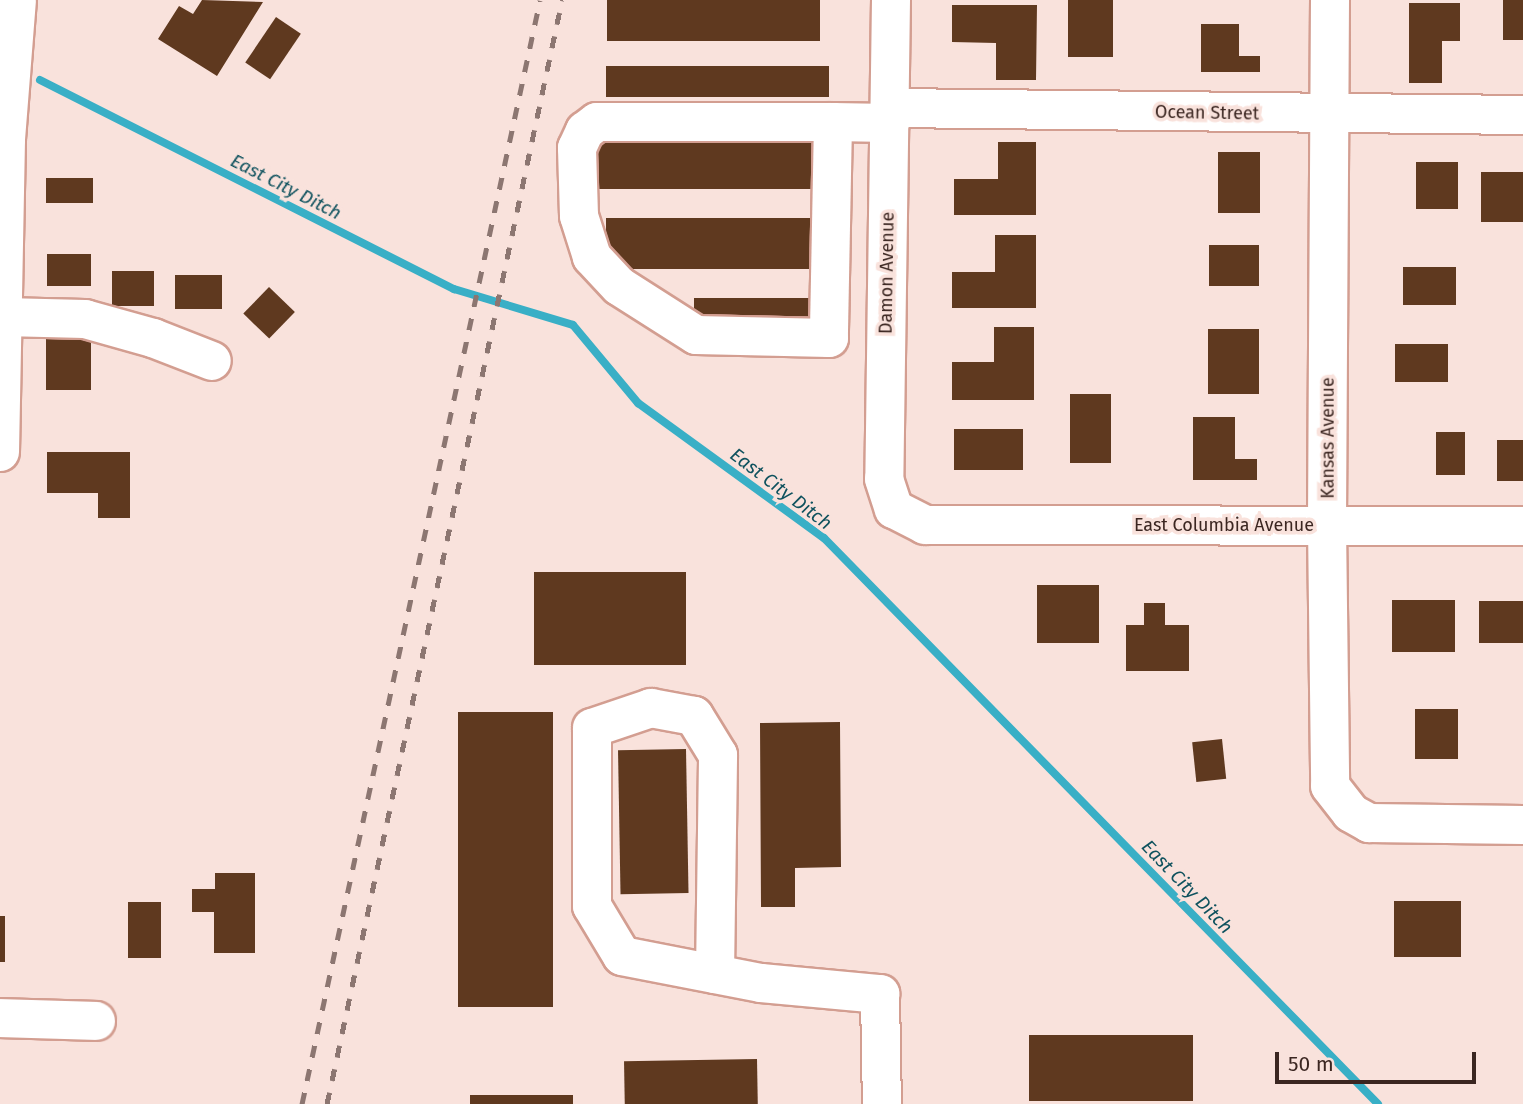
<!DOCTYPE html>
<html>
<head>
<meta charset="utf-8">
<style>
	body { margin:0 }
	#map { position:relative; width:1523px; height:1104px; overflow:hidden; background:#f9e2dc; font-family:"Fira Sans",sans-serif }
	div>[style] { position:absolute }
	.stream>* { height:8px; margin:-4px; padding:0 4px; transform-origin:4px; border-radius:4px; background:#39afc6 }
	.building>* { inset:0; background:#5f391f; transform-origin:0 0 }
	.roads { filter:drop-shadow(2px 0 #d39e91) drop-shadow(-2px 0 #d39e91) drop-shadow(0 2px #d39e91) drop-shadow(0 -2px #d39e91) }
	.minor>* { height:38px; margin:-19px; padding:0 19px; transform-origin:19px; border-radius:19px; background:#fff }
	.rail>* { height:5px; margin-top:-2.5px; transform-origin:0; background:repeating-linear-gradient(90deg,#8c7671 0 12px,transparent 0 24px) }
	span { translate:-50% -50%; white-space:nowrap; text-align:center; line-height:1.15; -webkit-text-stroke:7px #f9e2dc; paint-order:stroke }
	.street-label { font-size:18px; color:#3b2621 }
	.water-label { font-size:19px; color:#0f525e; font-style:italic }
	.scale { position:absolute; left:1275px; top:1052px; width:201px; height:32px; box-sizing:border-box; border:4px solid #3b2621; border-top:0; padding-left:9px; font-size:21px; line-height:24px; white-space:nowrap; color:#3b2621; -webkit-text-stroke:5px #f9e2dc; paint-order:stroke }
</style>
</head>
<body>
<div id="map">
	<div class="stream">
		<i style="left:40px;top:80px;width:464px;rotate:26.8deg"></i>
		<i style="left:454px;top:289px;width:124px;rotate:16.8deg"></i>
		<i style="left:573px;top:325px;width:102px;rotate:50.2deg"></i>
		<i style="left:638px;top:403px;width:230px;rotate:36deg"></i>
		<i style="left:824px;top:538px;width:792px;rotate:45.61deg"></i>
	</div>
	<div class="building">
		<i style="clip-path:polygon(202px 0,263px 2px,217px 76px,158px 39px,179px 6px,193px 14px)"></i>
		<i style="left:607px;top:0;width:213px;height:41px"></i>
		<i style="left:1068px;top:0;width:45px;height:57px"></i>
		<i style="left:1503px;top:0;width:20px;height:40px"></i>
		<i style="clip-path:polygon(1409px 3px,1460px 3px,1460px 41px,1442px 41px,1442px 83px,1409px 83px)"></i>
		<i style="clip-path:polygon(952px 5px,1037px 5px,1036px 80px,996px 80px,996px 43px,952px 42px)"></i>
		<i style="left:276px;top:17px;width:30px;height:55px;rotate:34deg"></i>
		<i style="clip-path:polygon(1201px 24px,1239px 24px,1239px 56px,1260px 56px,1260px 72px,1201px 72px)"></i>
		<i style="left:606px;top:66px;width:223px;height:31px"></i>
		<i style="left:598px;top:139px;width:221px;height:50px"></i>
		<i style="clip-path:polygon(998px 142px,1036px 142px,1036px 215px,954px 215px,954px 179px,998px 179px)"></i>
		<i style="left:1218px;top:152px;width:42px;height:61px"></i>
		<i style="left:1416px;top:162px;width:42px;height:47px"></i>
		<i style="left:1481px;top:172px;width:42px;height:50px"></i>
		<i style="left:46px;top:178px;width:47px;height:25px"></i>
		<i style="left:606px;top:218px;width:213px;height:51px"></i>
		<i style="clip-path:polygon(995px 235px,1036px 235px,1036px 308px,952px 308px,952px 272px,995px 272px)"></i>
		<i style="left:1209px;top:245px;width:50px;height:41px"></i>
		<i style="left:47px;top:254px;width:44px;height:32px"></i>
		<i style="left:1403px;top:267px;width:53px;height:38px"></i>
		<i style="left:112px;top:271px;width:42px;height:35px"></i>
		<i style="left:175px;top:275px;width:47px;height:34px"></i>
		<i style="left:269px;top:287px;width:36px;height:37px;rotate:44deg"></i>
		<i style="left:694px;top:298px;width:125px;height:26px"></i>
		<i style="clip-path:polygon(994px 327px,1034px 327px,1034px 400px,952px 400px,952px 362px,994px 362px)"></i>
		<i style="left:1208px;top:329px;width:51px;height:65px"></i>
		<i style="left:46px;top:332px;width:45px;height:58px"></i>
		<i style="left:1395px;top:344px;width:53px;height:38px"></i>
		<i style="left:1070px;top:394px;width:41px;height:69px"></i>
		<i style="clip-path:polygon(1193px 417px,1235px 417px,1235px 459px,1257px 459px,1257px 480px,1193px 480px)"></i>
		<i style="left:954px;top:429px;width:69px;height:41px"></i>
		<i style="left:1436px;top:432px;width:29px;height:43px"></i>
		<i style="left:1497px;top:440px;width:26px;height:41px"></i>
		<i style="clip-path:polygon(47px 452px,130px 452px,130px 518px,98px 518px,98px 493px,47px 493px)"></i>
		<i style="left:534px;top:572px;width:152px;height:93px"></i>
		<i style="left:1037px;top:585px;width:62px;height:58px"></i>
		<i style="left:1392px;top:600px;width:63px;height:52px"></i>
		<i style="left:1479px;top:601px;width:44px;height:42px"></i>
		<i style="clip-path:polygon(1144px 603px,1165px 603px,1165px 625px,1189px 625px,1189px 671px,1126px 671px,1126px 625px,1144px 625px)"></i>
		<i style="left:1415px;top:709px;width:43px;height:50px"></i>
		<i style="left:458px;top:712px;width:95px;height:295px"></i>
		<i style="clip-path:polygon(840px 722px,841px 867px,795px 868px,795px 907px,761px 907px,760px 723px)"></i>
		<i style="left:1222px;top:739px;width:40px;height:30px;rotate:84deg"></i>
		<i style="left:686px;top:749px;width:144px;height:68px;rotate:89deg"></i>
		<i style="clip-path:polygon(215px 873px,255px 873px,255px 953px,214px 953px,214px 912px,192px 912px,192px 889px,215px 889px)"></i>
		<i style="left:1394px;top:901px;width:67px;height:56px"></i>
		<i style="left:128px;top:902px;width:33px;height:56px"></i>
		<i style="left:0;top:916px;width:5px;height:46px"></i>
		<i style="left:1029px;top:1035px;width:164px;height:66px"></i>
		<i style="left:757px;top:1059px;width:45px;height:133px;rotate:89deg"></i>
		<i style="left:573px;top:1095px;width:9px;height:103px;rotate:90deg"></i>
	</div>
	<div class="roads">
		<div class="minor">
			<i style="left:891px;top:0;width:479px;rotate:90.8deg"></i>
			<i style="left:884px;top:479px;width:32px;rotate:72deg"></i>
			<i style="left:894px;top:509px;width:35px;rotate:27deg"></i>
			<i style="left:925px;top:525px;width:598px;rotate:0.1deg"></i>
			<i style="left:1330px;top:0;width:525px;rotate:90.33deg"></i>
			<i style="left:1327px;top:525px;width:261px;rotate:89.3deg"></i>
			<i style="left:1330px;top:786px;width:34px;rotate:52deg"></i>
			<i style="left:1351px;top:813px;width:21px;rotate:29deg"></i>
			<i style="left:1369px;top:823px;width:154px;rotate:0.7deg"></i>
			<i style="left:890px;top:108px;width:633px;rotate:0.63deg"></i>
			<i style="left:833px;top:122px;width:216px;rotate:91.1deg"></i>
			<i style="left:829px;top:338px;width:133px;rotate:-178.7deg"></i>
			<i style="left:696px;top:335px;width:91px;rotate:-147.5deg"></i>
			<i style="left:619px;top:286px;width:40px;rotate:-133deg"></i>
			<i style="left:592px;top:257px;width:43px;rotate:-107.6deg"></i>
			<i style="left:579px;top:216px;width:68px;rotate:-91.7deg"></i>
			<i style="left:577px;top:148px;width:19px;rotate:-65deg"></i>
			<i style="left:585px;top:131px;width:15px;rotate:-37deg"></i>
			<i style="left:597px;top:122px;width:236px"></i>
			<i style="left:833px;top:122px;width:57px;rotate:1deg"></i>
			<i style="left:4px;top:317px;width:81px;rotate:1.4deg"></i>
			<i style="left:85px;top:319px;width:71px;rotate:15.6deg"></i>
			<i style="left:153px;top:338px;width:63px;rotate:21.3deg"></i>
			<i style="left:0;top:452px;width:313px;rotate:-88.9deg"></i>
			<i style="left:6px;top:139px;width:139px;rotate:-85.5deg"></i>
			<i style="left:715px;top:974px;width:219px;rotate:-89.2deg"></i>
			<i style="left:718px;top:755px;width:46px;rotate:-121.6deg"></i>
			<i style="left:694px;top:716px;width:44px;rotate:-169.5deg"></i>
			<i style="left:651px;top:708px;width:62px;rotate:161.3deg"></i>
			<i style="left:592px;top:728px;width:178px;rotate:90deg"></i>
			<i style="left:592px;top:906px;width:58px;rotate:59deg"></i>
			<i style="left:622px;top:956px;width:142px;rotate:11deg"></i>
			<i style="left:761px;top:983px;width:120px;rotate:5.3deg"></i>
			<i style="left:880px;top:994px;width:110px;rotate:89deg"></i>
			<i style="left:0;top:1018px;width:96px;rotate:1.8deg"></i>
		</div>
	</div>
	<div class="rail">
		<i style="left:302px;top:1104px;width:1129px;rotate:-77.83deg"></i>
		<i style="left:327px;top:1104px;width:1129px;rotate:-77.98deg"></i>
	</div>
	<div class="street-label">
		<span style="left:1207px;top:113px;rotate:1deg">Ocean Street</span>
		<span style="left:887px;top:273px;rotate:-89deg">Damon Avenue</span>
		<span style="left:1328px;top:438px;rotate:-90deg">Kansas Avenue</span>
		<span style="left:1224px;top:525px">East Columbia Avenue</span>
	</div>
	<div class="water-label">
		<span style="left:286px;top:187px;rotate:27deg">East City Ditch</span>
		<span style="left:781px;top:489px;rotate:37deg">East City Ditch</span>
		<span style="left:1187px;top:887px;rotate:46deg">East City Ditch</span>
	</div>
	<div class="scale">50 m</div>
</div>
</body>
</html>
